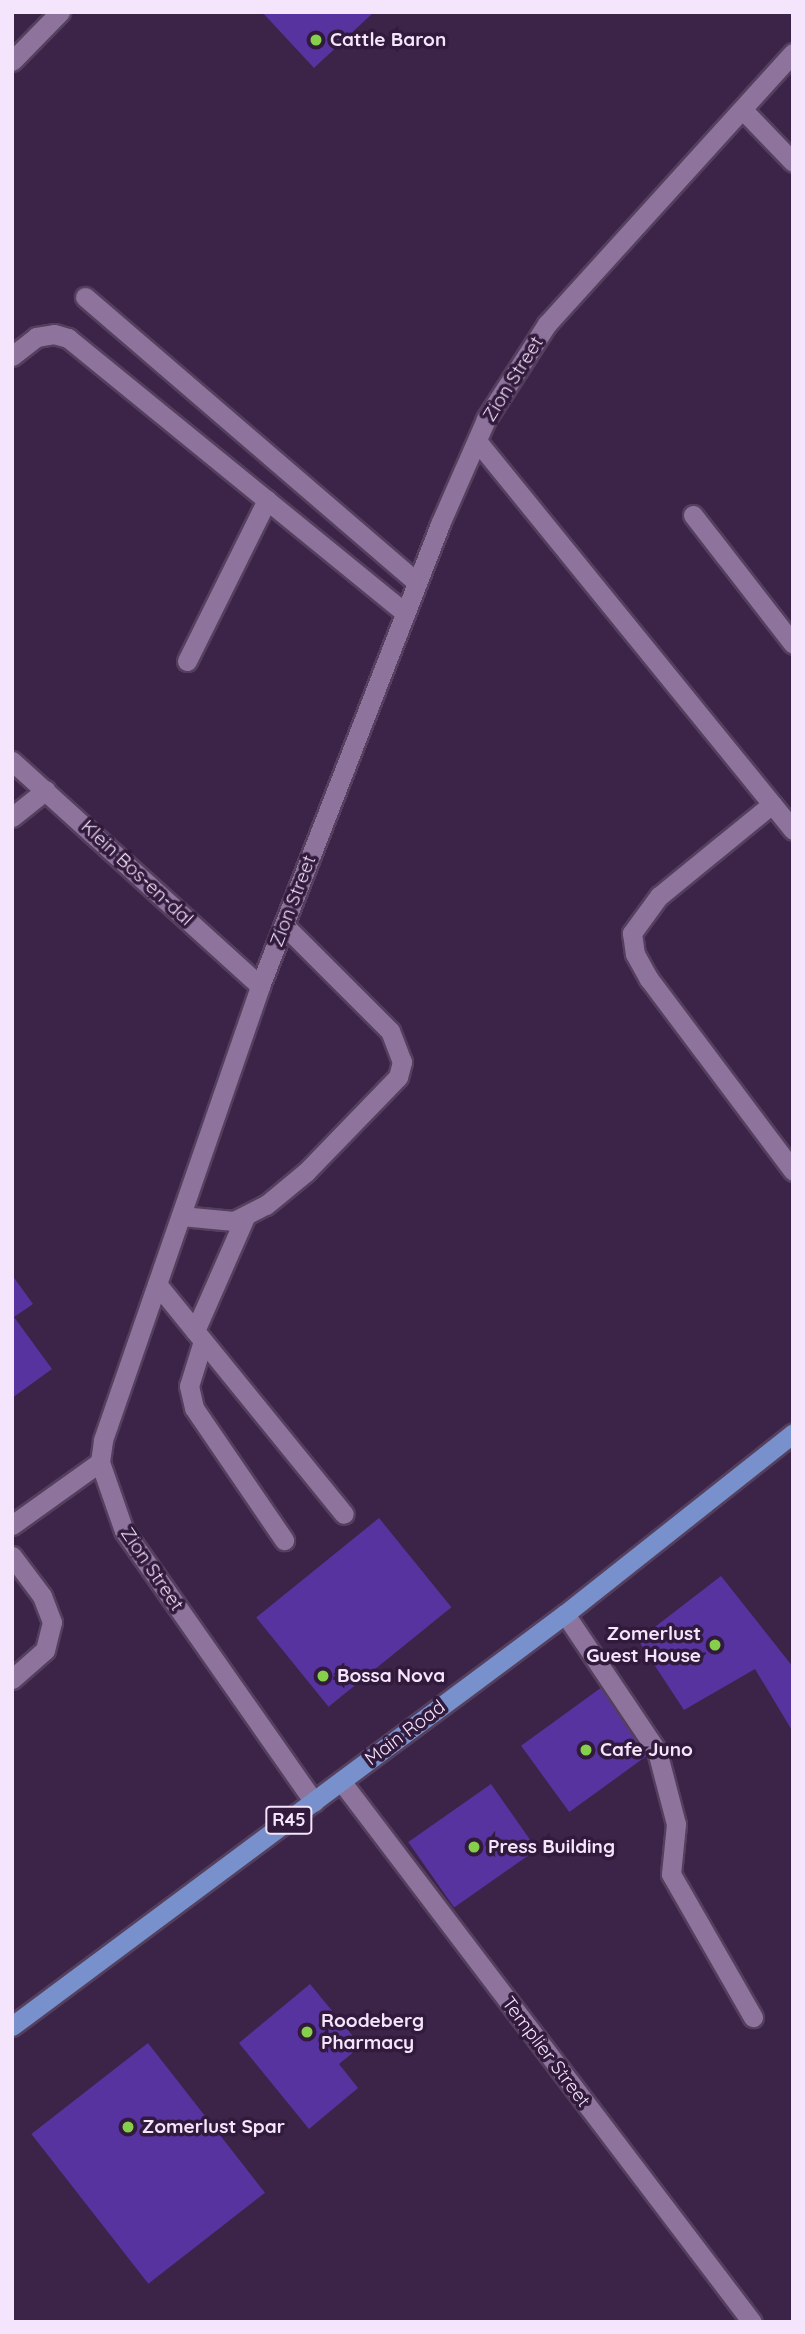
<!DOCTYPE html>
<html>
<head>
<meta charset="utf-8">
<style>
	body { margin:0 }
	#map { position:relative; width:805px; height:2334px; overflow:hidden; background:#3b2447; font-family:Quicksand,sans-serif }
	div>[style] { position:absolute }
	.building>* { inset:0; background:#57339f; transform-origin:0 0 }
	.roads { filter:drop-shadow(2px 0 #543f5e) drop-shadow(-2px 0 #543f5e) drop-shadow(0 2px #543f5e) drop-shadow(0 -2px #543f5e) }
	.service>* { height:19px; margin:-9.5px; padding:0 9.5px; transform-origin:9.5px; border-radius:9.5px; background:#8e749c }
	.minor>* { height:19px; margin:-9.5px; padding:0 9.5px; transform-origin:9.5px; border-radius:9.5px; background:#8e749c }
	.primary>* { height:19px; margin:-9.5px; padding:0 9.5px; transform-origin:9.5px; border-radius:9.5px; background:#7891cc }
	.dots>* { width:19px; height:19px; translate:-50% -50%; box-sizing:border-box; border:4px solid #311a3c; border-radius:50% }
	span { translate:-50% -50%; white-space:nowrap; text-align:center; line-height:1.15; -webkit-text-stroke:7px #311a3c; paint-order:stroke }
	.shield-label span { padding:2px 5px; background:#311a3c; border:2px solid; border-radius:5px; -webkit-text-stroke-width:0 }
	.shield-label { font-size:18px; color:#f4e5fc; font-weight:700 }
	.poi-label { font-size:19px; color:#f4e5fc; font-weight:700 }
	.left { translate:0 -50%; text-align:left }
	.right { translate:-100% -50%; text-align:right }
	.street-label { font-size:19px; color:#f4e5fc }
	.frame { position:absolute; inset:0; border:14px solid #f4e5fc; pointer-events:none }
</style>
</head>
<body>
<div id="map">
	<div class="building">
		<i style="clip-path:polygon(262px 12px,374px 12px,314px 68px)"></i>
		<i style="clip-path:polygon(12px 1275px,33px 1304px,14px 1317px,52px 1369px,12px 1398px)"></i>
		<i style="left:379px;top:1518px;width:115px;height:158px;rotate:51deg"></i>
		<i style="clip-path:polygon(721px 1576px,793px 1667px,793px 1732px,755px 1669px,684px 1710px,638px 1640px)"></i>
		<i style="left:602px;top:1687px;width:82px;height:100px;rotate:54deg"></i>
		<i style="left:491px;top:1784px;width:80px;height:101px;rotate:55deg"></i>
		<i style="clip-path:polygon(310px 1984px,361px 2046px,339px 2064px,358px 2088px,309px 2129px,239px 2043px)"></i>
		<i style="left:148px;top:2043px;width:190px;height:148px;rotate:52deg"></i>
	</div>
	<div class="roads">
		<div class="service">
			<i style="left:85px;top:297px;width:438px;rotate:40.7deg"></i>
			<i style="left:12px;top:356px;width:31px;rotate:-38deg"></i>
			<i style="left:36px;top:337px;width:18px;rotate:-9deg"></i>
			<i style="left:54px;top:334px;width:15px;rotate:16deg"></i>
			<i style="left:68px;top:338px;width:435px;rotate:39.2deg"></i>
			<i style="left:477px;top:441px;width:501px;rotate:50.91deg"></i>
			<i style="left:693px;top:515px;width:163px;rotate:52.2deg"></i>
			<i style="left:187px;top:661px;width:180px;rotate:-63.6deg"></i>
			<i style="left:772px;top:804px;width:146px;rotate:140.8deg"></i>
			<i style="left:659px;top:896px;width:46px;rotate:126.1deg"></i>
			<i style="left:632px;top:933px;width:21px;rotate:82deg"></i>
			<i style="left:635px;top:954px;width:29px;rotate:61deg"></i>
			<i style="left:649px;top:979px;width:240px;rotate:53.1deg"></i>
			<i style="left:181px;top:1216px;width:53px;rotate:5.4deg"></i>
			<i style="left:234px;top:1221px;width:36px;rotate:-27deg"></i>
			<i style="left:266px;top:1205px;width:52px;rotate:-39.5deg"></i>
			<i style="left:306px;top:1172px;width:132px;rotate:-45.9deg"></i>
			<i style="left:398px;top:1077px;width:16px;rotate:-75deg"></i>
			<i style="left:402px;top:1062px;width:33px;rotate:-111deg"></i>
			<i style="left:390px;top:1031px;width:150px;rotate:-135deg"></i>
			<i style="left:157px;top:1284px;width:296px;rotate:50.9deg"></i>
			<i style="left:195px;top:1331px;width:124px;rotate:-66.3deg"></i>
			<i style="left:203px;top:1341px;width:47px;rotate:107.3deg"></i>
			<i style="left:189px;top:1386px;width:23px;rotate:77deg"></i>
			<i style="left:194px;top:1408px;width:160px;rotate:55.7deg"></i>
			<i style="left:12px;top:1525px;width:108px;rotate:-35.6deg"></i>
			<i style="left:12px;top:1556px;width:50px;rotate:53.1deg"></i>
			<i style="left:42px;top:1596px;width:28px;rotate:69deg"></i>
			<i style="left:52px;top:1622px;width:29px;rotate:104deg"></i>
			<i style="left:45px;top:1650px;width:44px;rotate:138.7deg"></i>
			<i style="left:565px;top:1614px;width:165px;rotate:56.1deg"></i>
			<i style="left:657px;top:1751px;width:75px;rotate:75.4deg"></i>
			<i style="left:676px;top:1824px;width:50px;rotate:95.7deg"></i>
			<i style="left:671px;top:1874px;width:165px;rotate:60.2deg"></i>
		</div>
		<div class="minor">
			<i style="left:12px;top:61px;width:69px;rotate:-45.6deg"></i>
			<i style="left:743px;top:110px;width:72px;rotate:46.1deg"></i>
			<i style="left:12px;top:761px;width:335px;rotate:42.2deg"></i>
			<i style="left:12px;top:817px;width:43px;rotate:-38.5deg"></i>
			<i style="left:341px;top:1781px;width:679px;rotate:52.78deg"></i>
			<i style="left:314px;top:1802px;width:331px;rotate:-125deg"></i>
			<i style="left:124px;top:1531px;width:73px;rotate:-109.2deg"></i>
			<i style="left:100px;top:1462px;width:22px;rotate:-82deg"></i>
			<i style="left:103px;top:1440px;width:480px;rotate:-70.9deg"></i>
			<i style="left:260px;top:986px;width:496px;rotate:-68.7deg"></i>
			<i style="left:440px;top:524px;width:115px;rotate:-66.3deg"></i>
			<i style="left:486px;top:419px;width:113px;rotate:-57.3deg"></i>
			<i style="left:547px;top:324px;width:366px;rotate:-47.8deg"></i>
		</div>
		<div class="primary">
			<i style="left:12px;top:2026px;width:690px;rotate:-36.69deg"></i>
			<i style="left:565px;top:1614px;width:291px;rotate:-38.4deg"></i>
		</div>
	</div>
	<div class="dots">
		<i style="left:316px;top:40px;background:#86cf4c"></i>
		<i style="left:715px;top:1645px;background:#86cf4c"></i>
		<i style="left:323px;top:1676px;background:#86cf4c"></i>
		<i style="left:586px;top:1750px;background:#86cf4c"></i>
		<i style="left:474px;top:1847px;background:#86cf4c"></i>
		<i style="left:307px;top:2032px;background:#86cf4c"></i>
		<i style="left:128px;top:2127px;background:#86cf4c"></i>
	</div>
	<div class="shield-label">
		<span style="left:289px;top:1820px">R45</span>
	</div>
	<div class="poi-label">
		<span class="left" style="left:330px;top:40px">Cattle Baron</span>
		<span class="right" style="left:701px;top:1645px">Zomerlust<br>Guest House</span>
		<span class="left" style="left:337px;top:1676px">Bossa Nova</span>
		<span class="left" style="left:600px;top:1750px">Cafe Juno</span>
		<span class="left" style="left:488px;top:1847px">Press Building</span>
		<span class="left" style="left:321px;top:2032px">Roodeberg<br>Pharmacy</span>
		<span class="left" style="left:142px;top:2127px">Zomerlust Spar</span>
	</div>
	<div class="street-label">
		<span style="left:513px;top:379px;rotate:-58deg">Zion Street</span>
		<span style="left:137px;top:873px;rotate:43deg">Klein Bos-en-dal</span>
		<span style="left:293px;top:901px;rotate:-69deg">Zion Street</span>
		<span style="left:152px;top:1569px;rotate:56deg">Zion Street</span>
		<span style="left:405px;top:1733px;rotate:-37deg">Main Road</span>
		<span style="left:546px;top:2052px;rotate:53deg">Templier Street</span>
	</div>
	<div class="frame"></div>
</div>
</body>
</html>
